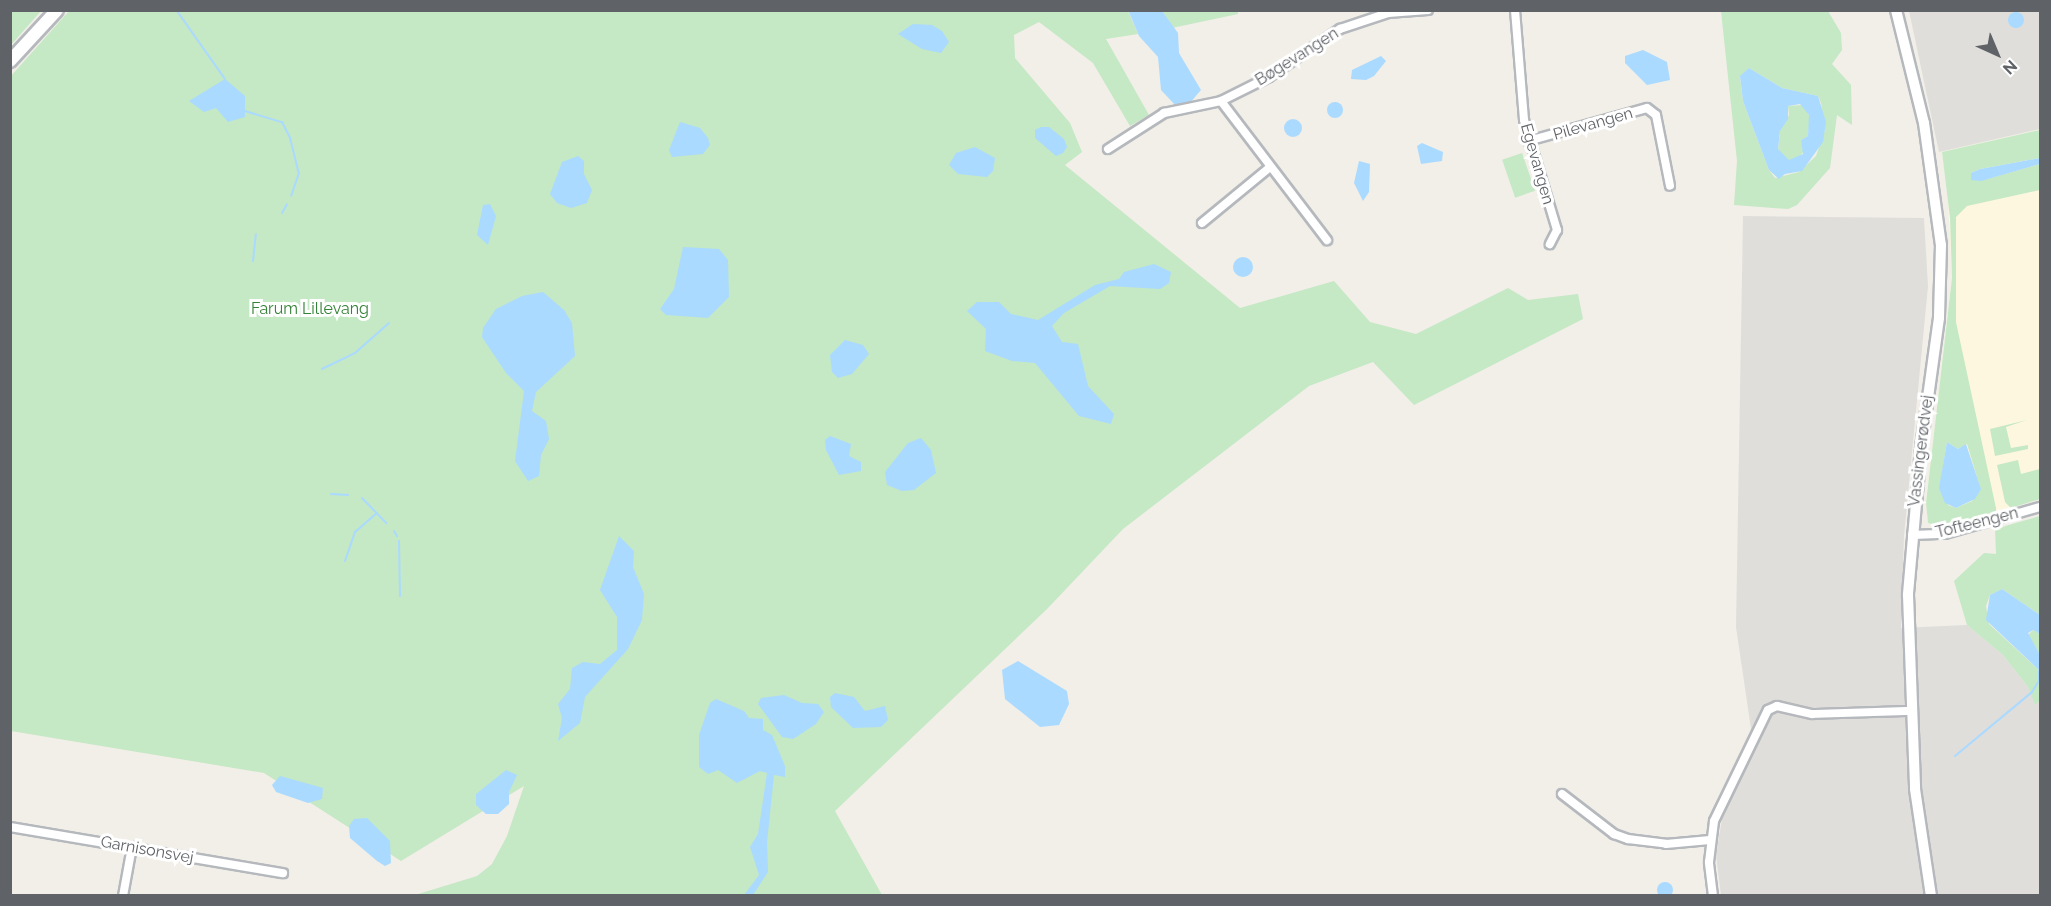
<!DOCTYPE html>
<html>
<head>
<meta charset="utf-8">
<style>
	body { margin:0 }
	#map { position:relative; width:2051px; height:906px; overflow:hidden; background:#f1efe8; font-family:Raleway,sans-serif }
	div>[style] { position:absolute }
	.commercial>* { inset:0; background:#fef7e0 }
	.industrial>* { inset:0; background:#e0deda }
	.green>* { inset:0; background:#c5e8c5; transform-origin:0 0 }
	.water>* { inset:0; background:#aadaff }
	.round { border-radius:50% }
	.stream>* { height:2px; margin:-1px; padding:0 1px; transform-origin:1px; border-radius:1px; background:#aadaff }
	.roads { filter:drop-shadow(2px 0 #b5b8bc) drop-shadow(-2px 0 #b5b8bc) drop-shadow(0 2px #b5b8bc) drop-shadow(0 -2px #b5b8bc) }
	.minor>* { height:8px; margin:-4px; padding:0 4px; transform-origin:4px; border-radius:4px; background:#fff }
	.tertiary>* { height:10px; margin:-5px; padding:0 5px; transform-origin:5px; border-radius:5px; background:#fff }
	.secondary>* { height:12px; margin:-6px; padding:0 6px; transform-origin:6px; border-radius:6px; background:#fff }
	span { translate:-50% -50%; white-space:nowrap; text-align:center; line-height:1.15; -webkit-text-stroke:6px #fff; paint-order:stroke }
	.street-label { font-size:16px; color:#5f6368 }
	.park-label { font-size:16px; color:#348238 }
	.frame { position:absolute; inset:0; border:12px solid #5f6368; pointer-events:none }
	.north { position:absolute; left:1967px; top:24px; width:60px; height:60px; -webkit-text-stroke:4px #fff; paint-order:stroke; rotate:136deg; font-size:16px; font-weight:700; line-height:24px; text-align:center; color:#5f6368 }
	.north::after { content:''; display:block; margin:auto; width:21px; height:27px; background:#5f6368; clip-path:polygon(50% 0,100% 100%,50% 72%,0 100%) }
</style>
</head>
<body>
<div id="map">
	<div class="commercial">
		<i style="clip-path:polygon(2040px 130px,2040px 499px,1957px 523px,1935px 525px,1928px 523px,1926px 503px,1952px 278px,1948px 199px,1942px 152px)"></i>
	</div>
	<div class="industrial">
		<i style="clip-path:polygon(1909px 11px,2040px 11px,2040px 129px,1939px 152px)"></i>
		<i style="clip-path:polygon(1743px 216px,1924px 218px,1928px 286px,1904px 536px,1901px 628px,1967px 625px,2003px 655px,2028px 687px,2035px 704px,2040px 701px,2040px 895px,1721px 895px,1716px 855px,1722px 819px,1751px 729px,1736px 627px)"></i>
	</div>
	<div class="green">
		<i style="clip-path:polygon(11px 10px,41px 11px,11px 45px,10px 11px)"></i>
		<i style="clip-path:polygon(1238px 10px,1238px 14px,1172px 28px,1162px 11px)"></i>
		<i style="clip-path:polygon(69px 11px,1128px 11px,1138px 34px,1106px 39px,1149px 115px,1130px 126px,1093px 63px,1039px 22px,1014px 35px,1015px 58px,1070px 123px,1082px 152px,1065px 165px,1240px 308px,1334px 281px,1370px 322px,1416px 334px,1508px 288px,1528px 300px,1578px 294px,1583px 319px,1414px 405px,1373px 362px,1309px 386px,1123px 529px,1047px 609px,835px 811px,882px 895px,415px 895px,477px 876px,492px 864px,507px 836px,524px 786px,401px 861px,264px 773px,11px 731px,10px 77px)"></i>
		<i style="clip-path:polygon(evenodd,1721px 11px,1828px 11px,1841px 33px,1842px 50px,1832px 64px,1851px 85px,1852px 125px,1837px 115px,1830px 168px,1797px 205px,1788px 209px,1734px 205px,1737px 161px,1721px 11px,1749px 68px,1782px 88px,1818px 96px,1821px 103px,1825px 130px,1816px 156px,1799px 172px,1775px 178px,1769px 170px,1743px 101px,1740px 77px,1749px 68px)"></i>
		<i style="clip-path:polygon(1803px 105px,1810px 117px,1808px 136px,1801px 140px,1804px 151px,1797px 160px,1789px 161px,1778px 150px,1780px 131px,1789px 115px,1788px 106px)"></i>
		<i style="clip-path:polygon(evenodd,2040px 130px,2040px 158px,1980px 169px,1971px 173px,1971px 180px,1987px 179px,2040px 164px,2040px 190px,1967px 206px,1956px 217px,1956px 322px,1996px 508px,1996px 512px,1960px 522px,1935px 525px,1928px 523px,1926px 503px,1952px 278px,1950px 218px,1942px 152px,2040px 130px,1947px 442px,1958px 449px,1967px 444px,1980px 487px,1972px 501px,1956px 508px,1948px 505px,1942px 473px,1947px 442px)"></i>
		<i style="left:1522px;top:153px;width:40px;height:21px;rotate:71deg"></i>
		<i style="clip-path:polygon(2027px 420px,2006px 427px,2011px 448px,2028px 445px,2028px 449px,1995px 456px,1990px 429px)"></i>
		<i style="clip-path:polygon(2018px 460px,2021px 474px,2040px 469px,2040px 499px,2011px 508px,2005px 502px,1997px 465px)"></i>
		<i style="clip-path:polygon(2040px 516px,2040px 615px,2002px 589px,1990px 595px,1986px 606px,1989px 624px,2040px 671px,2040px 701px,2035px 705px,2028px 687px,2003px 655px,1967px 625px,1954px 581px,1984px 553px,1996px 554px,1995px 529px)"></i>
		<i style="clip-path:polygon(2033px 630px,2040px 634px,2040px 655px,2028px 635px)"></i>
	</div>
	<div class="water">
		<i style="clip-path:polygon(1128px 10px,1162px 11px,1178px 33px,1179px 53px,1201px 90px,1189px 104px,1176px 106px,1161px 90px,1158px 57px,1139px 36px)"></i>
		<i class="round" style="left:2008px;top:12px;width:16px;height:16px"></i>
		<i style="clip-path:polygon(913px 24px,932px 25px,942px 31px,949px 42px,941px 53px,922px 49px,898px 34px)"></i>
		<i style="clip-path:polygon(1643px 50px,1667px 62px,1670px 80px,1647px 85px,1625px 63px,1625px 56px)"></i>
		<i style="clip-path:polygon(1381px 56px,1386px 61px,1374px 76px,1366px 80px,1351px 79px,1352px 70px)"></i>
		<i style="clip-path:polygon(evenodd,1749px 68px,1782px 88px,1818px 96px,1826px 122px,1823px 142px,1802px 171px,1785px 174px,1779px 179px,1769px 170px,1743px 101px,1740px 76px,1749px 68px,1800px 104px,1809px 115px,1808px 136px,1801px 140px,1803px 154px,1789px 160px,1778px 149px,1780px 131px,1788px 119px,1788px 106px,1800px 104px)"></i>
		<i style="clip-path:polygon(225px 79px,245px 96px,245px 117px,228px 122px,216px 108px,204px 112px,189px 101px)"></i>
		<i class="round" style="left:1327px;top:102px;width:16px;height:16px"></i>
		<i class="round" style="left:1284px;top:119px;width:18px;height:18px"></i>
		<i style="clip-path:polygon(680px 122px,700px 128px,708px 138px,710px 145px,703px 154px,672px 157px,669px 150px)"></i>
		<i style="clip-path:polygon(1041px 127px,1049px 127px,1064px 139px,1067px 147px,1063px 153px,1056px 156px,1035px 138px,1035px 130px)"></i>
		<i style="clip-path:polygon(1422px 143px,1443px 152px,1442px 161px,1421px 164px,1417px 146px)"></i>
		<i style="clip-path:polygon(975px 147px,995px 158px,993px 171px,987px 177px,958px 174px,949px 165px,956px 153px)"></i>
		<i style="clip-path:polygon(578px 156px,584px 161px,584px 174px,592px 190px,587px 203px,571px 208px,557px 203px,550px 194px,562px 162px)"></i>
		<i style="clip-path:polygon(2040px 158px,2040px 164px,1981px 181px,1971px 180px,1971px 173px,1980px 169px)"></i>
		<i style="clip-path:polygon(1359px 161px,1370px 164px,1369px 192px,1363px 201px,1354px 183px)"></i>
		<i style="clip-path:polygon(490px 204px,496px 216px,488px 245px,477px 235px,483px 205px)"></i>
		<i style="clip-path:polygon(683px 247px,719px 249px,728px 260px,729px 297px,708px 318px,666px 315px,660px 309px,674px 289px)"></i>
		<i class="round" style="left:1233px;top:257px;width:20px;height:20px"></i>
		<i style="clip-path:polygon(1154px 264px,1171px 272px,1169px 283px,1160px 289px,1110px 286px,1064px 313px,1052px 326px,1062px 342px,1078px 344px,1088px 386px,1114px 414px,1111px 424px,1079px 416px,1035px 363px,1012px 361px,985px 351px,986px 329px,967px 311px,977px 302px,999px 302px,1011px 314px,1038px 320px,1095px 285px,1119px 279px,1124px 272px)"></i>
		<i style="clip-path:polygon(543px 292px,564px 310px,572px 323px,575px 356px,536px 392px,532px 411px,546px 421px,549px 439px,541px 455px,539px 476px,528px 481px,515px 461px,524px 391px,506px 373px,482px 337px,483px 328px,496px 309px,522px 296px)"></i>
		<i style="clip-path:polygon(845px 340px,863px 345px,869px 354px,852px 374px,838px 378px,832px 372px,830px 355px)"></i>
		<i style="clip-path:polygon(830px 436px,851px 444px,849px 456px,861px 462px,861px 471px,839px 475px,826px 450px,825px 440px)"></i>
		<i style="clip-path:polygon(921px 438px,931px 450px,936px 473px,914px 490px,902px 491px,887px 485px,885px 472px,908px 443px)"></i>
		<i style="clip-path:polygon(1947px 442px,1958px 449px,1966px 444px,1981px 489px,1975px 499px,1956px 508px,1945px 503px,1939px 488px)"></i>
		<i style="clip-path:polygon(619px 536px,634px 551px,633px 567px,644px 594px,642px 620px,628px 649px,585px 697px,580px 723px,558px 741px,562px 718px,558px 704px,570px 689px,572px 668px,583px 662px,600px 664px,617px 650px,617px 617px,600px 590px)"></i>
		<i style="clip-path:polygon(2002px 589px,2040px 615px,2040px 634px,2033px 630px,2028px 633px,2040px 655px,2040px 671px,1986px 620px,1990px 595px)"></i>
		<i style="clip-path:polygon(1018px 661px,1067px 691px,1069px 704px,1059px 725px,1040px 727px,1005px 699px,1002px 670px)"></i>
		<i style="clip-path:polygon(835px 693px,854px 697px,865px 711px,885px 706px,888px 720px,881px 727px,853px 728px,831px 707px,830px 697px)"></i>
		<i style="clip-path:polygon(784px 695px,802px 703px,818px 704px,824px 712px,816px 724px,793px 739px,782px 737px,758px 704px,761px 698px)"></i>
		<i style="clip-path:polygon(716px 699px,744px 711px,749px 718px,763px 719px,763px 730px,772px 735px,785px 766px,785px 777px,774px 775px,767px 842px,768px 872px,753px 895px,744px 895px,759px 875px,750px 847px,758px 834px,767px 773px,760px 771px,737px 783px,718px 770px,708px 774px,699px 767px,699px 735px,710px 703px)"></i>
		<i style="clip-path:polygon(506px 770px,517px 775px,509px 792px,509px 804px,498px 814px,486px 814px,476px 805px,476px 794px)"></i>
		<i style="clip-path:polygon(280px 776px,323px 788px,322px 799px,308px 803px,276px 792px,272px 785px)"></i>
		<i style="clip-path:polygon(367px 818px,390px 841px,391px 863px,385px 866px,377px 861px,350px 838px,349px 826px,354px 819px)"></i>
		<i class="round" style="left:1657px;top:882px;width:16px;height:16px"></i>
	</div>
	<div class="stream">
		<i style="left:177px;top:11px;width:83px;rotate:54.8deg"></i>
		<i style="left:245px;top:111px;width:39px;rotate:17deg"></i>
		<i style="left:282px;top:122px;width:18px;rotate:63deg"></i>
		<i style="left:290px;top:138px;width:36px;rotate:76deg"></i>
		<i style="left:299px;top:173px;width:24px;rotate:109deg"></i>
		<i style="left:282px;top:213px;width:10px;rotate:-61deg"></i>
		<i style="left:253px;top:261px;width:27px;rotate:-84deg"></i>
		<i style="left:322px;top:369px;width:37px;rotate:-26deg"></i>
		<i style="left:355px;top:353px;width:45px;rotate:-41.4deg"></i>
		<i style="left:331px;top:494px;width:17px;rotate:3deg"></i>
		<i style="left:362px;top:498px;width:35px;rotate:46deg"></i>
		<i style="left:394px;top:531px;width:6px;rotate:59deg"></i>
		<i style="left:399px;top:541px;width:55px;rotate:89deg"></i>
		<i style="left:345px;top:561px;width:31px;rotate:-71deg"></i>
		<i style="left:355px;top:532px;width:29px;rotate:-41deg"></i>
		<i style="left:1955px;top:756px;width:100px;rotate:-39.7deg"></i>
		<i style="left:2032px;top:692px;width:13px;rotate:-58deg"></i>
		<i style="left:2039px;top:681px;width:10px;rotate:-90deg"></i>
	</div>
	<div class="roads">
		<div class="minor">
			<i style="left:1515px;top:10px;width:110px;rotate:85.3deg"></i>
			<i style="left:1524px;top:120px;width:115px;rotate:73.3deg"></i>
			<i style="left:1557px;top:230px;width:16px;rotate:117deg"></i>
			<i style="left:1221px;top:101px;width:175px;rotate:52.7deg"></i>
			<i style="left:1528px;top:141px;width:123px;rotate:-15.5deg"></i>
			<i style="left:1647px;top:108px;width:11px;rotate:38deg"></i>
			<i style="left:1656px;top:115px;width:72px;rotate:78.8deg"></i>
			<i style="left:1108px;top:149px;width:67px;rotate:-32.7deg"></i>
			<i style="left:1164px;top:113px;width:58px;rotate:-11.9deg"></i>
			<i style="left:1221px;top:101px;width:54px;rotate:-26.6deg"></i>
			<i style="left:1269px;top:77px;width:86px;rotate:-34.1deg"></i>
			<i style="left:1340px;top:29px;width:51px;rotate:-18.4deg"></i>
			<i style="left:1388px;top:13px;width:40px;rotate:-4.3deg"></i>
			<i style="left:1202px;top:223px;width:87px;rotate:-39.4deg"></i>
			<i style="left:1912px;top:535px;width:33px;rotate:-2deg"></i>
			<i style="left:1945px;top:534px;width:99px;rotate:-15.9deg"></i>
			<i style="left:1562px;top:794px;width:66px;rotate:37.6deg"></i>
			<i style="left:1614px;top:834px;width:15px;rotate:20deg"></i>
			<i style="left:1628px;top:839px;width:38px;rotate:7deg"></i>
			<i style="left:1666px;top:844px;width:44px;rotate:-5.2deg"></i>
			<i style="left:10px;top:827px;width:277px;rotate:9.6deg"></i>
			<i style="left:123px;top:896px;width:50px;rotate:-79.6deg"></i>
			<i style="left:1713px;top:896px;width:34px;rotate:-97deg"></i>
			<i style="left:1709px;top:862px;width:41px;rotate:-83deg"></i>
			<i style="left:1714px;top:821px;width:123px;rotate:-64.1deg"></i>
			<i style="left:1768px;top:710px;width:10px;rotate:-24deg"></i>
			<i style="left:1777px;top:706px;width:36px;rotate:13deg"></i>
			<i style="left:1812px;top:714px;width:98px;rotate:-1.8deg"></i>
		</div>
		<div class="tertiary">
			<i style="left:1896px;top:10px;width:116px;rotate:76.1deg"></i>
			<i style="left:1924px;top:123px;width:123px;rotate:82.1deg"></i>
			<i style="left:1941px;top:245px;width:73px;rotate:91.6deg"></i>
			<i style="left:1939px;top:318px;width:131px;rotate:97.9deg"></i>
			<i style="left:1921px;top:448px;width:148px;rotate:95.1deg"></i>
			<i style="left:1908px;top:595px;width:194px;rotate:87.9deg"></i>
			<i style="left:1915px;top:789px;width:108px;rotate:81.5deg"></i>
		</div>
		<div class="secondary">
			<i style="left:10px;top:61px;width:69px;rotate:-47.3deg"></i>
		</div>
	</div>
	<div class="street-label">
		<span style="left:1297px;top:57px;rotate:-32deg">Bøgevangen</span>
		<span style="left:1593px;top:124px;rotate:-16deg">Pilevangen</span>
		<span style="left:1537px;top:164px;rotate:74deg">Egevangen</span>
		<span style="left:1921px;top:451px;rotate:-83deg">Vassingerødvej</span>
		<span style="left:1977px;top:523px;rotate:-14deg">Tofteengen</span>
		<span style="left:147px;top:850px;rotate:10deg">Garnisonsvej</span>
	</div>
	<div class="park-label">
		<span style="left:310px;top:309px">Farum Lillevang</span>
	</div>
	<div class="frame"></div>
	<div class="north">N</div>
</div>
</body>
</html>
